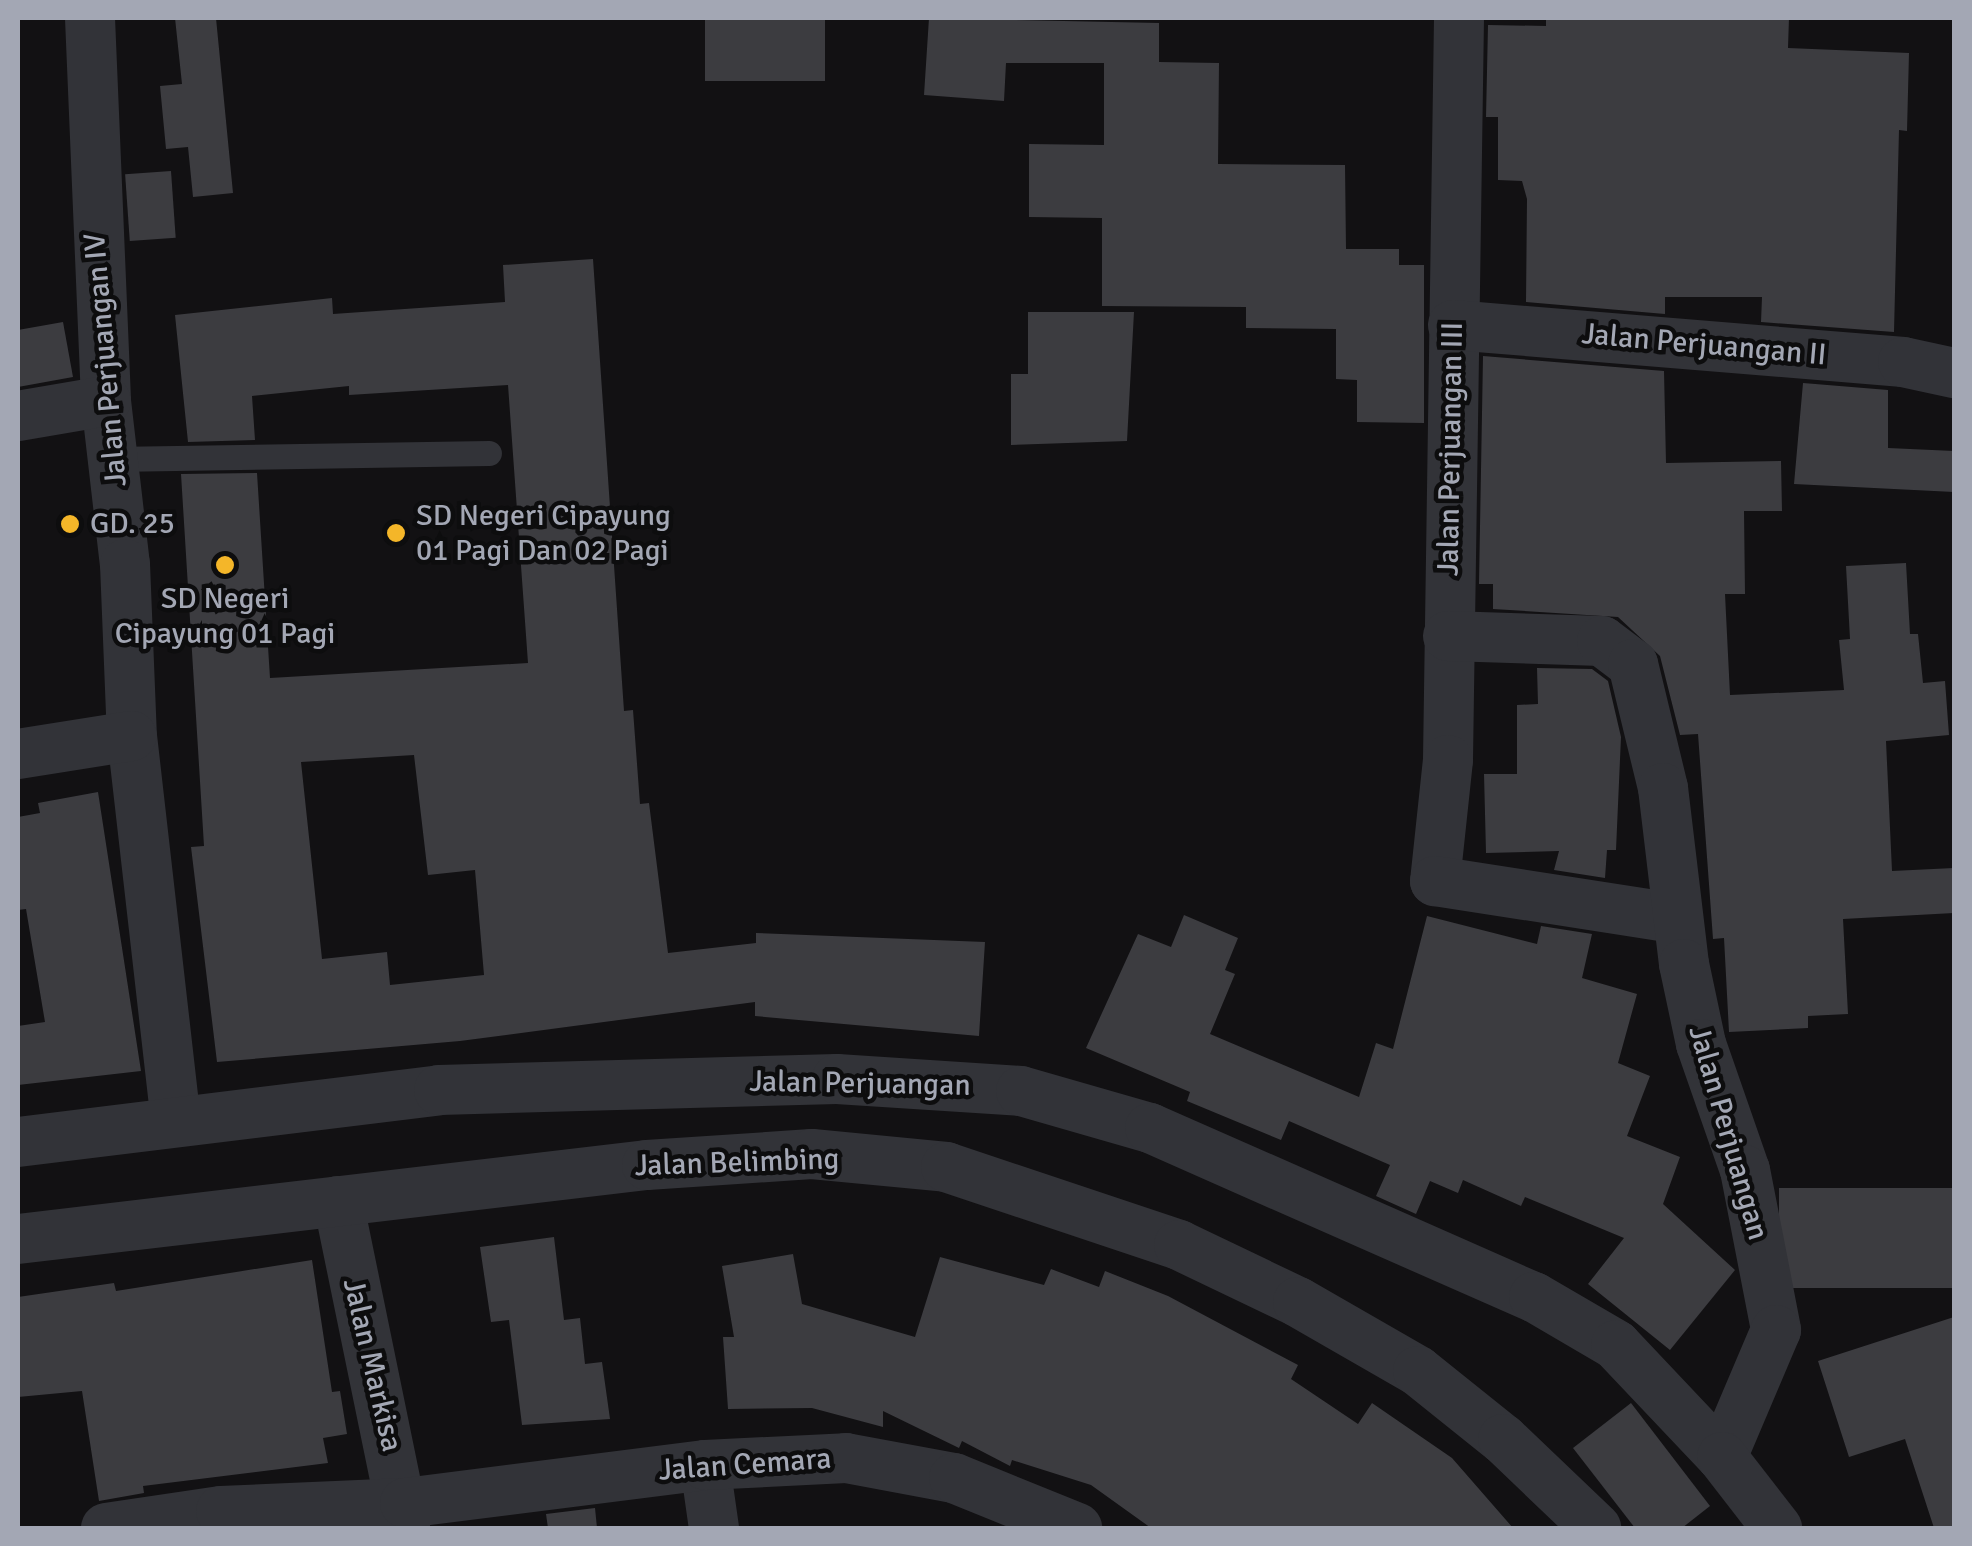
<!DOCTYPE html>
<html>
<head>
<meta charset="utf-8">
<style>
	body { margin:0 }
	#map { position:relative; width:1972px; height:1546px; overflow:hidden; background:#121113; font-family:Signika,sans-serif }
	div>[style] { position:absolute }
	.building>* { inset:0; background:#3c3c40; transform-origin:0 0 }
	.lane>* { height:25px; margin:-12.5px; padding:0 12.5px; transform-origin:12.5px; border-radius:12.5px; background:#323338 }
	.street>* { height:50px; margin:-25px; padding:0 25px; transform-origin:25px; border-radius:25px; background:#323338 }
	.dots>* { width:28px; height:28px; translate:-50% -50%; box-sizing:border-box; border:5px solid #0d0d0e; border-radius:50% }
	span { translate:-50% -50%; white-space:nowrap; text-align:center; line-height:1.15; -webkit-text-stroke:9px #0d0d0e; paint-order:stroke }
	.street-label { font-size:30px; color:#a3a7b4 }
	.poi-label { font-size:30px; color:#a3a7b4 }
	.left { translate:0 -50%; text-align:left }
	.frame { position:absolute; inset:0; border:20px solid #a3a7b4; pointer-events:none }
</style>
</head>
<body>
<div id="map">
	<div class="building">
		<i style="clip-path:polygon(175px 18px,216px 18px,233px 193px,193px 197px,188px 147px,166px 149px,160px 86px,182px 84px)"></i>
		<i style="left:705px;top:18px;width:120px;height:63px"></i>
		<i style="clip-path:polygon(929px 18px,1159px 23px,1159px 62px,1219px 63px,1218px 164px,1345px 165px,1346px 249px,1399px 249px,1399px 265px,1424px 265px,1424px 423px,1357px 422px,1357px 380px,1336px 379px,1336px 329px,1246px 328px,1246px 307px,1102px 306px,1102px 218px,1029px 217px,1029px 144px,1104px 145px,1104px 63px,1006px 63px,1004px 101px,924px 95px)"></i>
		<i style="clip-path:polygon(1546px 18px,1789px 18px,1788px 48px,1909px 53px,1907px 131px,1899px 130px,1894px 332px,1761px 322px,1762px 297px,1665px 297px,1665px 314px,1526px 302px,1527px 199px,1522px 181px,1498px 180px,1498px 117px,1486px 117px,1488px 25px,1546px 26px)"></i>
		<i style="left:171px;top:171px;width:67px;height:46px;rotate:86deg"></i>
		<i style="clip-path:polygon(evenodd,593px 259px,624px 711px,633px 710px,640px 804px,649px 803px,668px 953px,756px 943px,756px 933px,985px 942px,979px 1036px,755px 1016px,755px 1002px,460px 1041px,217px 1062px,191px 847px,204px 846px,181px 474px,257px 473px,270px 678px,528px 663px,508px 385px,349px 395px,349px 386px,252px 396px,255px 440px,188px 442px,175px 315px,332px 298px,333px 314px,505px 302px,503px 265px,593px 259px,414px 755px,428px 875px,475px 870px,484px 975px,390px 985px,387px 952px,322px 959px,301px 762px,414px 755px)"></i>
		<i style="clip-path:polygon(1028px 312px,1134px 312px,1127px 441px,1011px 445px,1011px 374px,1028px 374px)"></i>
		<i style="clip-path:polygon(63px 322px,73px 377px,18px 387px,18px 330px)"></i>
		<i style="clip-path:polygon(1483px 356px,1664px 371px,1666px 463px,1781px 461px,1782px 511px,1744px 511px,1745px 594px,1725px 594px,1730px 695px,1844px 690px,1839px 640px,1850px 639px,1846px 566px,1906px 563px,1910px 634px,1918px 634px,1923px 683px,1945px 681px,1949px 735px,1886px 741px,1892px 871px,1954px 868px,1954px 913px,1843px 919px,1848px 1014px,1808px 1016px,1808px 1028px,1729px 1032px,1724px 938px,1713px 939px,1698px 734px,1680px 735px,1660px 656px,1618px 617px,1493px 609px,1493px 584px,1479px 584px)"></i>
		<i style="clip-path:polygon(1803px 383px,1888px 390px,1888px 448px,1954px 451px,1954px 492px,1794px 484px)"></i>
		<i style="clip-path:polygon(1537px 668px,1592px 669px,1608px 681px,1621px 737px,1616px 850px,1607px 850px,1605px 878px,1554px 870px,1559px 851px,1486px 853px,1484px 774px,1517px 774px,1517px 705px,1538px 704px)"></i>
		<i style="clip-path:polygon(98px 792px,141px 1071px,18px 1085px,18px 1026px,45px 1022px,26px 909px,18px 910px,18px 817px,40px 813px,38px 803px)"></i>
		<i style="clip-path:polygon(1184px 915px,1238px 938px,1225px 970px,1235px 974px,1210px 1034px,1359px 1097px,1376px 1043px,1393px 1049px,1427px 916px,1537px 944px,1541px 926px,1592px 934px,1582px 978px,1637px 994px,1618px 1063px,1650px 1076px,1627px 1136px,1680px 1157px,1663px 1204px,1735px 1270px,1670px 1350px,1588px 1284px,1624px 1238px,1525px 1197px,1521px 1206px,1463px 1180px,1458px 1193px,1430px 1181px,1416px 1214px,1376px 1196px,1390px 1165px,1289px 1121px,1281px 1140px,1187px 1101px,1190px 1092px,1086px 1048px,1138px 934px,1171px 947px)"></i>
		<i style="left:1954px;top:1188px;width:100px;height:175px;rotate:90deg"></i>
		<i style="clip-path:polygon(554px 1237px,564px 1320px,580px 1318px,585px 1364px,602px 1362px,610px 1419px,522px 1425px,509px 1320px,491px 1322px,480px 1247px)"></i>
		<i style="clip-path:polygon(793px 1254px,802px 1304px,915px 1337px,940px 1257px,1044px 1285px,1051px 1269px,1099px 1287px,1105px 1271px,1168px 1296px,1298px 1365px,1291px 1379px,1358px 1424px,1372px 1403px,1452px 1458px,1513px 1528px,1151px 1528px,1091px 1485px,1012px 1460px,1010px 1466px,962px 1441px,959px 1448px,883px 1411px,883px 1427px,812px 1408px,728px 1409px,723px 1337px,734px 1337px,722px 1266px)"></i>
		<i style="clip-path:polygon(312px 1260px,332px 1392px,340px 1391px,347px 1434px,323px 1438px,328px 1463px,143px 1486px,144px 1493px,99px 1501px,82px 1391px,18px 1397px,18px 1297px,114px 1283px,116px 1291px)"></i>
		<i style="clip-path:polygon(1954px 1317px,1954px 1528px,1934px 1528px,1905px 1439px,1849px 1457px,1818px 1361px)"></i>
		<i style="clip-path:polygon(1631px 1403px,1710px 1506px,1682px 1528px,1635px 1528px,1573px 1448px)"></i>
		<i style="clip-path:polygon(595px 1508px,597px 1528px,548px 1528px,546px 1514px)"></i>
	</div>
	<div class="lane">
		<i style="left:112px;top:459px;width:377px;rotate:-0.9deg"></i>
	</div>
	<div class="street">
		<i style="left:90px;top:18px;width:383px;rotate:87.6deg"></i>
		<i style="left:106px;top:401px;width:164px;rotate:83.4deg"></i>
		<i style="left:125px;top:564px;width:172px;rotate:87.7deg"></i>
		<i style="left:132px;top:736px;width:387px;rotate:83.5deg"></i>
		<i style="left:1459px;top:18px;width:742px;rotate:90.85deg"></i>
		<i style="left:1448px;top:760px;width:122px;rotate:96.1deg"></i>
		<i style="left:1435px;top:881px;width:243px;rotate:8.8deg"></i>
		<i style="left:1453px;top:325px;width:452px;rotate:4.7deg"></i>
		<i style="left:1903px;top:362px;width:52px;rotate:12.2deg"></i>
		<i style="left:18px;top:416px;width:89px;rotate:-9.7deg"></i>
		<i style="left:1448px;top:636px;width:154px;rotate:1.9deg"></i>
		<i style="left:1602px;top:641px;width:39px;rotate:37deg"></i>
		<i style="left:1633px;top:664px;width:128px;rotate:76.4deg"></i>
		<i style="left:1663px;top:788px;width:177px;rotate:83.2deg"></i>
		<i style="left:1684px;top:964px;width:82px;rotate:78deg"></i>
		<i style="left:1701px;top:1044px;width:133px;rotate:70.8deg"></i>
		<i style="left:1745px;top:1170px;width:163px;rotate:79deg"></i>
		<i style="left:1776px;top:1330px;width:138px;rotate:113deg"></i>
		<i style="left:18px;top:754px;width:115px;rotate:-9deg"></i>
		<i style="left:18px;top:1142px;width:424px;rotate:-7deg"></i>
		<i style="left:439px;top:1090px;width:398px;rotate:-1.6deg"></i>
		<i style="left:837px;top:1079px;width:184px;rotate:3.7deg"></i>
		<i style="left:1021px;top:1091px;width:134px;rotate:16deg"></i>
		<i style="left:1150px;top:1128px;width:420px;rotate:23.8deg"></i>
		<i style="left:1534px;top:1297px;width:95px;rotate:30.3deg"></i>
		<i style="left:1616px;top:1345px;width:154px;rotate:46.6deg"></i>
		<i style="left:1722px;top:1457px;width:90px;rotate:52.2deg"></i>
		<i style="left:338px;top:1201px;width:334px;rotate:78.4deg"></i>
		<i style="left:18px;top:1239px;width:633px;rotate:-6.71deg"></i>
		<i style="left:647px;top:1165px;width:165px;rotate:-3.8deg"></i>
		<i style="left:812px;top:1154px;width:135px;rotate:5.5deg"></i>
		<i style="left:946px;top:1167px;width:246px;rotate:18.5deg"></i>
		<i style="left:1179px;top:1245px;width:132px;rotate:25.6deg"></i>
		<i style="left:1298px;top:1302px;width:138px;rotate:29.9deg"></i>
		<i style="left:1418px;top:1371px;width:109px;rotate:38.7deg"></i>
		<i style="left:1503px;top:1439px;width:129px;rotate:43.7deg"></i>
		<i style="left:705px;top:1465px;width:64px;rotate:81.9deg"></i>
		<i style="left:106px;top:1528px;width:116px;rotate:-8.4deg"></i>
		<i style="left:221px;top:1511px;width:184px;rotate:-2.5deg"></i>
		<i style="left:405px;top:1503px;width:302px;rotate:-7.2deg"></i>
		<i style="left:705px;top:1465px;width:141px;rotate:-2.8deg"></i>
		<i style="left:846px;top:1458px;width:110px;rotate:10.5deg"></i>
		<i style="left:954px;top:1478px;width:133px;rotate:22.1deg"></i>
	</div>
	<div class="dots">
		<i style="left:70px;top:524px;background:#f4b629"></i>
		<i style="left:396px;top:533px;background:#f4b629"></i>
		<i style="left:225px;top:565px;background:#f4b629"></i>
	</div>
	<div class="street-label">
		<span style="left:1704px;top:345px;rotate:5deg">Jalan Perjuangan II</span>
		<span style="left:106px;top:360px;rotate:-95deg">Jalan Perjuangan IV</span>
		<span style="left:1451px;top:449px;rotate:-89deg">Jalan Perjuangan III</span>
		<span style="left:860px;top:1084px;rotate:1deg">Jalan Perjuangan</span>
		<span style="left:1728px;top:1133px;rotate:74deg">Jalan Perjuangan</span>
		<span style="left:737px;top:1163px;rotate:-2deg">Jalan Belimbing</span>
		<span style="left:372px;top:1365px;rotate:77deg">Jalan Markisa</span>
		<span style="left:745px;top:1465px;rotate:-4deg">Jalan Cemara</span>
	</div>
	<div class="poi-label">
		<span class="left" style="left:416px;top:533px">SD Negeri Cipayung<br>01 Pagi Dan 02 Pagi</span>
		<span class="left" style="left:90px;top:524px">GD. 25</span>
		<span style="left:225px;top:616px">SD Negeri<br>Cipayung 01 Pagi</span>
	</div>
	<div class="frame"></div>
</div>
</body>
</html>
